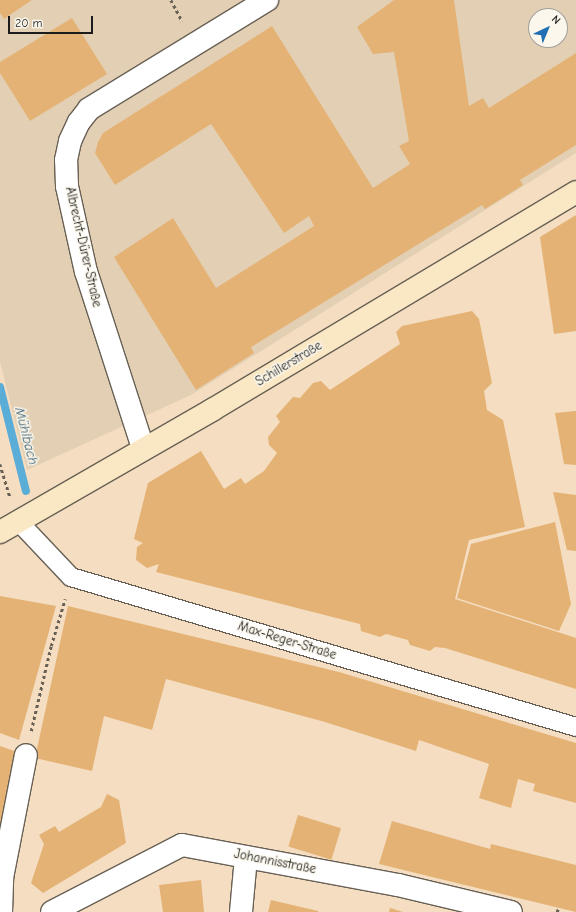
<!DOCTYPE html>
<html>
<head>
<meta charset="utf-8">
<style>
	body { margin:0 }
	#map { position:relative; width:576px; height:912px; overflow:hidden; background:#f4ddc0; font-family:"Comic Neue",sans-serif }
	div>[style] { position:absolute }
	.built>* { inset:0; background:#e3d0b4 }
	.stream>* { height:8px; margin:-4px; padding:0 4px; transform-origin:4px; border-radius:4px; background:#5aadd6 }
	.building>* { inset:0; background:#e4b274; transform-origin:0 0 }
	.path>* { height:2.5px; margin-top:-1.25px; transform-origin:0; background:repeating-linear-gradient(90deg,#686055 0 3px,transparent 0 6px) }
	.roads { filter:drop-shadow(1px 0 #686055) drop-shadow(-1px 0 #686055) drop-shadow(0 1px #686055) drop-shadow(0 -1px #686055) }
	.pedestrian>* { height:18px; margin:-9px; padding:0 9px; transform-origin:9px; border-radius:9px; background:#fff }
	.minor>* { height:22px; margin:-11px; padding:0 11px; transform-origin:11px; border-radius:11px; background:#fff }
	.secondary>* { height:22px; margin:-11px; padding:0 11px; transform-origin:11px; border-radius:11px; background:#fae7c3 }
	span { translate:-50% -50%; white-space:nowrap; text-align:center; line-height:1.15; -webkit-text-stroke:3px #fbf7ec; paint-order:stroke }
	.street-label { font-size:13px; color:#1c1c1c }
	.water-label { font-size:14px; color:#385d70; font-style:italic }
	.north { position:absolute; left:528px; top:8px; width:40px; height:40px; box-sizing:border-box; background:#fbf7ec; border:1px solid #a29f99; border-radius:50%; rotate:44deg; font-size:11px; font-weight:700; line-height:16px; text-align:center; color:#1c1c1c }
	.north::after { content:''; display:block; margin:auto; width:14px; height:18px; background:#1f6fb2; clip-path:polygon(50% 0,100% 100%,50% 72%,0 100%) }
	.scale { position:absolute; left:8px; top:16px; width:85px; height:18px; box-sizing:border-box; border:2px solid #1c1c1c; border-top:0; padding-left:5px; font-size:12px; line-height:14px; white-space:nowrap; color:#1c1c1c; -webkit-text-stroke:3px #fbf7ec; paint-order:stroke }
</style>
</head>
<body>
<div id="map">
	<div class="built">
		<i style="clip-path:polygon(evenodd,0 0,576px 0,576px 153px,191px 395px,27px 470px,0 362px,0 0,536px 16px,560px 16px,560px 40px,536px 40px,536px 16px)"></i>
	</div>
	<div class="stream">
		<i style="left:0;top:387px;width:107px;rotate:76deg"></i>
	</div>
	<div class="building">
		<i style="clip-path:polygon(0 0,32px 0,4px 19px,0 13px)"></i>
		<i style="clip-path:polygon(394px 0,454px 0,469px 106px,483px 98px,489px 108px,576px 53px,576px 145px,520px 180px,523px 185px,485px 209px,482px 205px,251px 347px,254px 353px,196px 390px,114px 257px,173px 218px,216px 288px,314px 226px,309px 216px,284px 233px,211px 124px,115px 185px,95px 153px,98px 142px,103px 133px,272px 26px,373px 188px,410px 164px,399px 146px,409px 141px,394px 52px,373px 54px,357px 27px)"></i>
		<i style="clip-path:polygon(72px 18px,107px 74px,30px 121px,0 73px,0 62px)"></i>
		<i style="clip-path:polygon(576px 215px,576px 331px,554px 334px,540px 237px)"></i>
		<i style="clip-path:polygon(472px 311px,479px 319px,492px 383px,484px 391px,487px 410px,503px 420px,525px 527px,469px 540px,455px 599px,576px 638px,576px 689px,445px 648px,435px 647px,430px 651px,410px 645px,408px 640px,386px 634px,380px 637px,361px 631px,360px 624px,156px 572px,159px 564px,147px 568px,136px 560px,137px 547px,143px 543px,134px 539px,148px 483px,201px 451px,224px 489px,241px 478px,245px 484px,264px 471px,277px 453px,269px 445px,268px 437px,280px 422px,276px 416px,293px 397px,300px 398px,313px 383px,321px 381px,330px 390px,400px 344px,396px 332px,402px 326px)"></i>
		<i style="clip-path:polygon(576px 411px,576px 465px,564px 464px,555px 413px)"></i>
		<i style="clip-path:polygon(553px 492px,576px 495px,576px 551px,567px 550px)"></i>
		<i style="clip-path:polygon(555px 522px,571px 604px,559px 631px,457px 598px,471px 544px)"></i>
		<i style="clip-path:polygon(0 596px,56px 606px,19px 740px,0 733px)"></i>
		<i style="clip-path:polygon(68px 606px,339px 672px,576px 743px,576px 803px,533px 791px,535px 784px,518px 779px,511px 808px,479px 798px,489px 764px,419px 740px,416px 751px,325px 722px,166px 679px,152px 730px,104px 716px,92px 771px,35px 758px)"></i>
		<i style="clip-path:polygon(0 746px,17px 752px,1px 831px,0 830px)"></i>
		<i style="clip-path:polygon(107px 794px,119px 800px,126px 843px,43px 893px,31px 883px,44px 844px,39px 835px,55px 826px,59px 832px,69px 826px,101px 807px)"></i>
		<i style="left:298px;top:815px;width:45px;height:33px;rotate:17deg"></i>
		<i style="clip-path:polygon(392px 821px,490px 849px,491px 844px,576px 865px,576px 912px,379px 864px)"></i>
		<i style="clip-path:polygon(201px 880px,204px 912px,163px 912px,159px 885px)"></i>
		<i style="clip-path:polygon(271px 900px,318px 911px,318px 912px,268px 912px)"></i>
		<i style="clip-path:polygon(390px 908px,403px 912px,389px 912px)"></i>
	</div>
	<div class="path">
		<i style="left:171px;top:0;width:24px;rotate:62deg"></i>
		<i style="left:0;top:464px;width:34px;rotate:73deg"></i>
		<i style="left:31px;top:731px;width:87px;rotate:-76.8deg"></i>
		<i style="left:51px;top:646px;width:49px;rotate:-73.4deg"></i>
		<i style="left:557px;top:912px;width:3px;rotate:-72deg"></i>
	</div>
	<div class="roads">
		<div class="pedestrian">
			<i style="left:18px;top:521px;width:77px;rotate:46.6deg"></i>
			<i style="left:71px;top:577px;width:527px;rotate:16.54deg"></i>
		</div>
		<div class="minor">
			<i style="left:143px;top:448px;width:185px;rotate:-107.9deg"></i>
			<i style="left:86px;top:272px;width:88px;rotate:-102.5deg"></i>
			<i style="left:67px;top:186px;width:26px;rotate:-92deg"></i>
			<i style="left:66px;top:160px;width:19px;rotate:-78deg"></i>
			<i style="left:70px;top:141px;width:21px;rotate:-65deg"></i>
			<i style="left:79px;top:122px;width:16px;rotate:-52deg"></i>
			<i style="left:89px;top:109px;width:209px;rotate:-31.5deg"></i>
			<i style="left:1px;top:912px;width:34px;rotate:-88deg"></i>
			<i style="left:2px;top:878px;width:125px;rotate:-79deg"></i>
			<i style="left:52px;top:912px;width:146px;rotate:-27.3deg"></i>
			<i style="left:182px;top:845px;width:220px;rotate:10.5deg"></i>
			<i style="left:398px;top:885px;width:116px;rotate:13.4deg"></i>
			<i style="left:241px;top:912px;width:55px;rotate:-84.8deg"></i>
		</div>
		<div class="secondary">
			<i style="left:0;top:532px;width:245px;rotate:-29.9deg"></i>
			<i style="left:212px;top:410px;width:424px;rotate:-30.9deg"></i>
		</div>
	</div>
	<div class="street-label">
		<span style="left:83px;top:247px;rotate:77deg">Albrecht-Dürer-Straße</span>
		<span style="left:289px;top:364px;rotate:-31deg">Schillerstraße</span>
		<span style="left:287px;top:641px;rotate:17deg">Max-Reger-Straße</span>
		<span style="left:275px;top:862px;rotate:11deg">Johannisstraße</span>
	</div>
	<div class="water-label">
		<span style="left:26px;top:436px;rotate:76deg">Mühlbach</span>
	</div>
	<div class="north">N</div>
	<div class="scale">20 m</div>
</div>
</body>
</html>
